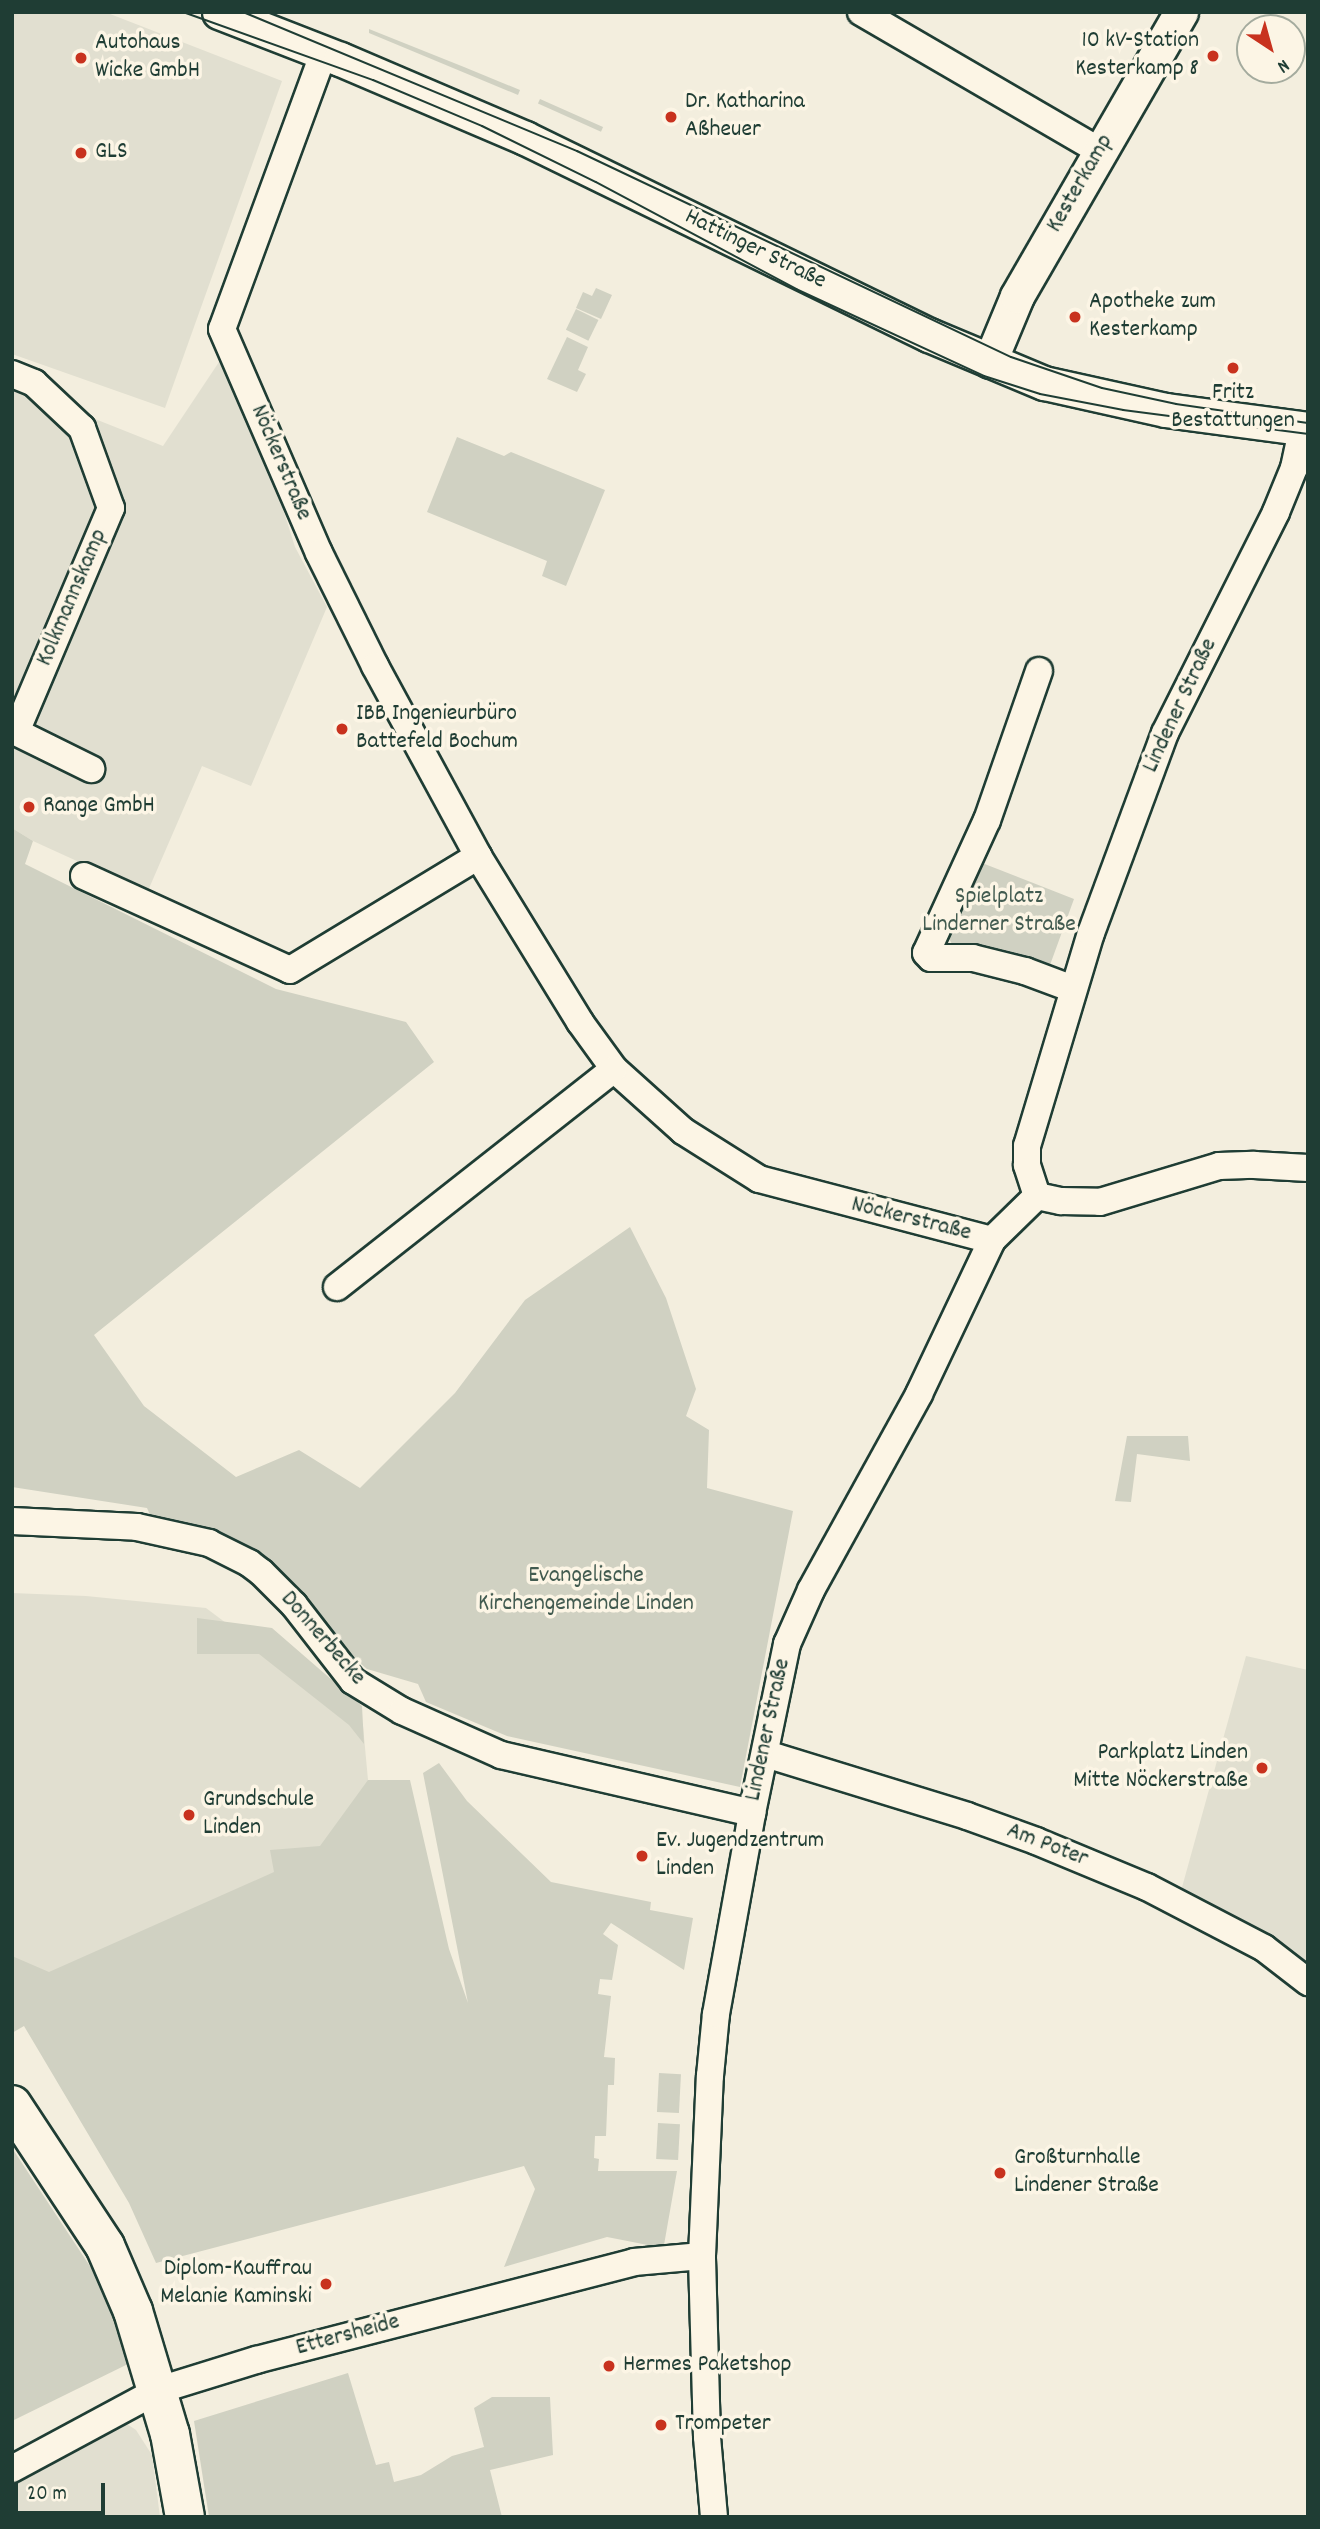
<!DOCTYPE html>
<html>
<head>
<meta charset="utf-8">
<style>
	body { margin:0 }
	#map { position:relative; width:1320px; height:2529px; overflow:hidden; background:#f3eede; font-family:Dekko,sans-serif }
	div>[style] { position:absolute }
	.built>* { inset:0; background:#e1dfd0 }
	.green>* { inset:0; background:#d0d1c2; transform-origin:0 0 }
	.roads { filter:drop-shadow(2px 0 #1f3d34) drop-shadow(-2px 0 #1f3d34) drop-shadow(0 2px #1f3d34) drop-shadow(0 -2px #1f3d34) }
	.minor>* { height:26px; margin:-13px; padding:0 13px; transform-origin:13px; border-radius:13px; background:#fcf5e5 }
	.tertiary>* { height:33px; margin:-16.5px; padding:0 16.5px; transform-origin:16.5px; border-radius:16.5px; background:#fcf5e5 }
	.primary>* { height:38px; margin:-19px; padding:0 19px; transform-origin:19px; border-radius:19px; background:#fcf5e5 }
	.tram>* { height:2px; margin:-1px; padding:0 1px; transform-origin:1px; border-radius:1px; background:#1f3d34 }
	.dots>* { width:19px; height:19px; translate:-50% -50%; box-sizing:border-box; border:4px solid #fcf5e5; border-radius:50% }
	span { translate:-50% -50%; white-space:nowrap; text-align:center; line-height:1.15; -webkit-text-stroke:7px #fcf5e5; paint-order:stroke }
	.poi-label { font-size:24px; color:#1f3d34 }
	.right { translate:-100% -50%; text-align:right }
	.left { translate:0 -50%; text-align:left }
	.street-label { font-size:24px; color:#1f3d34 }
	.park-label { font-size:24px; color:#425b50 }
	.frame { position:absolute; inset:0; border:14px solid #1f3d34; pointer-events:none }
	.north { position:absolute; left:1236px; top:14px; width:70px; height:70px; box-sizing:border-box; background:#fcf5e5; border:2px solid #a4ab9e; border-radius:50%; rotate:144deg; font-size:19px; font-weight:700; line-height:28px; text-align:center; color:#1f3d34 }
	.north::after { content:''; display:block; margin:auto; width:24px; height:32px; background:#c8321e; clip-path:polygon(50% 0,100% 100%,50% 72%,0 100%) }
	.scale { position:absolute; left:14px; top:2483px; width:91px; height:32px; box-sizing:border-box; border:4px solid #1f3d34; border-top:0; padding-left:9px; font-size:21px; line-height:24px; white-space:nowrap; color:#1f3d34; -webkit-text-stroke:5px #fcf5e5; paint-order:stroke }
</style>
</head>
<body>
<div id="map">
	<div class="built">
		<i style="clip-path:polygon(12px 12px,105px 12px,282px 81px,165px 408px,12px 354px)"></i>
		<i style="clip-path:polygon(231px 344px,295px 547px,327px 607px,251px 786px,202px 766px,147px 893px,33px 841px,12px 828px,12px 386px,163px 446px)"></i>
		<i style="clip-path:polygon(12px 1593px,86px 1596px,206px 1608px,363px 1726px,368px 1780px,365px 1849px,12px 2008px)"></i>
		<i style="clip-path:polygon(1246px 1656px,1308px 1670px,1308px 1964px,1276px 1939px,1181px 1891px)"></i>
		<i style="clip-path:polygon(124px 2422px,136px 2430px,152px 2455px,160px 2517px,12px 2517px,12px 2483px)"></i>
	</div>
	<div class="green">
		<i style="clip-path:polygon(369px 29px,464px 67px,520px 90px,518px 95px,369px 33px)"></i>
		<i style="left:540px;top:99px;width:69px;height:5px;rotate:24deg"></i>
		<i style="clip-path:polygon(596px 288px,612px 295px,601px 319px,576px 308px,583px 292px,592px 296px)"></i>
		<i style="left:576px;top:309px;width:25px;height:23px;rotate:26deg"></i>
		<i style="clip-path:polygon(567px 337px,588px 347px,578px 370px,586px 374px,577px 392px,547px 379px)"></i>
		<i style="clip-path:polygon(457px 437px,504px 456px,511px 452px,605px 490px,566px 586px,542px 576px,547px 561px,427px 512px)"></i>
		<i style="clip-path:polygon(12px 828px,33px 841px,25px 864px,276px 989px,406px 1022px,434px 1062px,94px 1335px,144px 1406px,236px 1477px,299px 1450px,360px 1488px,455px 1393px,525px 1300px,630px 1227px,666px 1298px,696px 1389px,686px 1416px,709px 1430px,707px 1488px,793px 1511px,740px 1787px,507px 1736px,426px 1702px,418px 1684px,367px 1669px,299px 1611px,223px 1564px,161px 1540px,147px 1508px,12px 1487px)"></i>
		<i style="clip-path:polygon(977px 861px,1074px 899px,1050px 965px,1002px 952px,953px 946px,944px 929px)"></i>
		<i style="clip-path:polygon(1127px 1436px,1188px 1436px,1190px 1461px,1137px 1454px,1131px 1502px,1115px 1501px)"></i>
		<i style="clip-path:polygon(197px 1618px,272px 1628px,362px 1706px,364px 1744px,349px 1725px,259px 1654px,197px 1654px)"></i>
		<i style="clip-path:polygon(439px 1763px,467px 1801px,551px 1882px,651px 1902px,650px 1910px,693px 1918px,684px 1970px,611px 1923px,603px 1934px,618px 1945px,612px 1980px,600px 1979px,598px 1994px,611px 1996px,604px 2057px,615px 2058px,614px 2085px,608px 2085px,606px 2136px,595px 2136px,594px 2158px,599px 2159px,598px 2171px,677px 2171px,664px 2245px,653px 2246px,607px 2237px,504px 2267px,535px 2189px,524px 2166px,156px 2263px,129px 2203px,24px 2026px,12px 2033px,12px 1956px,49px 1972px,274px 1872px,270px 1850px,320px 1846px,368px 1780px,410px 1780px,449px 1949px,468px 2003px,423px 1773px)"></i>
		<i style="left:659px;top:2073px;width:22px;height:39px;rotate:3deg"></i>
		<i style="left:658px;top:2123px;width:22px;height:36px;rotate:3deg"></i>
		<i style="clip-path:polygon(12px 2148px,105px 2289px,128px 2364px,12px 2421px)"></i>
		<i style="clip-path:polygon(348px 2373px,376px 2465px,389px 2462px,394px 2482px,421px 2475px,452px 2456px,484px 2447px,474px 2408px,492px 2397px,550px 2397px,553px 2455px,490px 2470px,502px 2517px,209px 2517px,194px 2421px)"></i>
	</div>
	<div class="roads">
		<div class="minor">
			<i style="left:861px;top:12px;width:276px;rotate:30.2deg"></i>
			<i style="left:324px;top:52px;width:295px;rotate:110.2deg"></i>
			<i style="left:222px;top:329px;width:244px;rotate:66.6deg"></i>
			<i style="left:319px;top:553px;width:126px;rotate:63.6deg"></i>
			<i style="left:375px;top:666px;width:216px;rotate:61.5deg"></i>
			<i style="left:478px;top:856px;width:195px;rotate:58.4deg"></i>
			<i style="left:580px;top:1022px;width:58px;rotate:54.1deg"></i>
			<i style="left:614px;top:1069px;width:93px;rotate:41.9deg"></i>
			<i style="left:683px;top:1131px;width:90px;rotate:32.3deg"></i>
			<i style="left:759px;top:1179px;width:241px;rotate:14.7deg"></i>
			<i style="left:12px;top:374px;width:24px;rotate:22deg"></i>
			<i style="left:34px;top:383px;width:66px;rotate:43.2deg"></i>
			<i style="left:82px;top:428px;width:85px;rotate:70.1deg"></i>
			<i style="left:111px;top:508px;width:243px;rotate:113deg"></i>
			<i style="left:16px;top:732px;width:84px;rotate:26.3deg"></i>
			<i style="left:1039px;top:671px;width:158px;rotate:109.2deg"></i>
			<i style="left:987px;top:820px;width:146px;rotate:114.6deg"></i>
			<i style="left:926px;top:953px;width:7px;rotate:45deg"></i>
			<i style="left:931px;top:958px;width:42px"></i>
			<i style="left:973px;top:958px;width:54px;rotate:14deg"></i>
			<i style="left:1025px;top:971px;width:51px;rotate:20.6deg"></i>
			<i style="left:84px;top:876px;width:226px;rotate:24.5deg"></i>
			<i style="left:290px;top:970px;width:220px;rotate:-31.2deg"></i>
			<i style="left:1037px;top:1196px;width:33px;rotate:-108deg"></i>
			<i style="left:1027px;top:1165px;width:19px;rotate:-90deg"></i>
			<i style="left:1027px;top:1146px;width:222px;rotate:-73.3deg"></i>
			<i style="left:1091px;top:933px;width:213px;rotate:-69.7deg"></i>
			<i style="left:1165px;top:733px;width:247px;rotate:-63.3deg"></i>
			<i style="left:1276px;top:512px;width:48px;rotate:-67.8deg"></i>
			<i style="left:1294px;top:468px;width:40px;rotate:-78deg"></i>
			<i style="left:1037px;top:1196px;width:25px;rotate:12deg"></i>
			<i style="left:1061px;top:1201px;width:39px;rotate:1deg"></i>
			<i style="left:1100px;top:1202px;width:124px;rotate:-16.8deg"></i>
			<i style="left:1219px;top:1166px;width:35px;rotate:-2deg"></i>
			<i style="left:1254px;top:1165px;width:54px;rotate:3.2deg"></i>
			<i style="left:337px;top:1287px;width:352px;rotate:-38.2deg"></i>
			<i style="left:12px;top:1521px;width:125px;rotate:2.7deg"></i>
			<i style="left:137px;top:1527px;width:74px;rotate:12.5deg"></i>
			<i style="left:209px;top:1543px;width:45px;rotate:26.6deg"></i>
			<i style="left:249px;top:1563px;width:15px;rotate:37deg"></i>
			<i style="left:261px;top:1572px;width:47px;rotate:45deg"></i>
			<i style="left:294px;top:1605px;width:96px;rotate:52.2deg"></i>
			<i style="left:353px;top:1681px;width:57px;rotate:31.5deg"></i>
			<i style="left:402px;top:1711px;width:108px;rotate:24deg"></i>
			<i style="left:501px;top:1755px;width:258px;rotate:13deg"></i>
			<i style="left:766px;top:1754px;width:210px;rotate:17.1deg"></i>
			<i style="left:967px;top:1816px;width:73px;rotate:19.9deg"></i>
			<i style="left:1036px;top:1841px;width:120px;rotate:22.5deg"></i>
			<i style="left:1147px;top:1887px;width:132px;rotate:27.5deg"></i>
			<i style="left:1264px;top:1948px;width:56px;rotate:37.7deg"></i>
			<i style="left:12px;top:2469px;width:167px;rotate:-28.3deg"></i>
			<i style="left:159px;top:2390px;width:102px;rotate:-17.2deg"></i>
			<i style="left:256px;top:2360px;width:390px;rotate:-14.5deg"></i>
			<i style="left:634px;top:2262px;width:68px;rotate:-5deg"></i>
			<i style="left:714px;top:2517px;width:80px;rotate:-95deg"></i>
			<i style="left:707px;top:2437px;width:181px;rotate:-91.6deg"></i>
			<i style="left:702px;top:2256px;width:180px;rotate:-87.5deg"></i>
			<i style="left:710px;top:2076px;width:62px;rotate:-84.5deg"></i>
			<i style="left:716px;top:2014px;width:204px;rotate:-79.8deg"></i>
			<i style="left:752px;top:1813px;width:173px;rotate:-78.3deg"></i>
			<i style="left:787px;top:1644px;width:59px;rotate:-66deg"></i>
			<i style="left:811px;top:1590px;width:224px;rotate:-61.1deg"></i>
			<i style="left:919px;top:1394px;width:170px;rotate:-64.6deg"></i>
			<i style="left:992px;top:1240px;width:63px;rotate:-44.4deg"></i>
		</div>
		<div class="tertiary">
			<i style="left:219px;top:12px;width:130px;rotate:21.2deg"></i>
			<i style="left:340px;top:59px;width:201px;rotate:23.1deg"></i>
			<i style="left:525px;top:138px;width:449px;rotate:26deg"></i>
			<i style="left:929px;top:335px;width:125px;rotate:22.7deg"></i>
			<i style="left:1044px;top:383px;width:125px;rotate:12.5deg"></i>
			<i style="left:1166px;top:410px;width:143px;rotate:7.6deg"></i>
			<i style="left:990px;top:361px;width:70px;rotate:-67.4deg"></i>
			<i style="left:1017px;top:296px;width:328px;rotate:-60deg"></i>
		</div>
		<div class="primary">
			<i style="left:12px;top:2105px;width:169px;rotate:56.6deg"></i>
			<i style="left:105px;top:2246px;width:71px;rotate:66.7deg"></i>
			<i style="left:133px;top:2311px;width:128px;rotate:73.3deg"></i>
			<i style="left:170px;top:2434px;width:84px;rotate:79.8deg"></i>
		</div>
	</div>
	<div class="tram">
		<i style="left:183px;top:12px;width:202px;rotate:19.7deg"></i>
		<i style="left:373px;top:80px;width:118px;rotate:22.9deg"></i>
		<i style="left:482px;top:126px;width:127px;rotate:26.2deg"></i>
		<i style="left:596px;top:182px;width:227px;rotate:28.1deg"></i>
		<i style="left:796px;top:289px;width:207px;rotate:24.8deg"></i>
		<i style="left:984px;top:376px;width:59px;rotate:17.8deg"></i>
		<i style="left:1040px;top:394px;width:85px;rotate:10.9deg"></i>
		<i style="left:1123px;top:410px;width:187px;rotate:7.4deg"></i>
		<i style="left:243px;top:12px;width:362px;rotate:22.6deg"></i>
		<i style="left:577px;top:151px;width:480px;rotate:25.4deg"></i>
		<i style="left:1011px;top:357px;width:96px;rotate:18.8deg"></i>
		<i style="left:1102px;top:388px;width:76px;rotate:12.2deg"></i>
		<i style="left:1176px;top:404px;width:133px;rotate:8.2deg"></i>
	</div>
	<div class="dots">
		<i style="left:1213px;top:56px;background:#c8321e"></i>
		<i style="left:81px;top:58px;background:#c8321e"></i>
		<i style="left:671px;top:117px;background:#c8321e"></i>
		<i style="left:81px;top:153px;background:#c8321e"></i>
		<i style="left:1075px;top:317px;background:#c8321e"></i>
		<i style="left:1233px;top:368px;background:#c8321e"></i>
		<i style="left:342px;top:729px;background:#c8321e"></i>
		<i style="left:29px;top:807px;background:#c8321e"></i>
		<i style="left:1262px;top:1768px;background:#c8321e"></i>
		<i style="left:189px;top:1815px;background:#c8321e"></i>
		<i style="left:642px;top:1856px;background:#c8321e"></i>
		<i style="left:1000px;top:2173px;background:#c8321e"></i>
		<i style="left:326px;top:2284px;background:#c8321e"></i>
		<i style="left:609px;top:2366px;background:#c8321e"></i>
		<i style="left:661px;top:2425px;background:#c8321e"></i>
	</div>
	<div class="poi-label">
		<span class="right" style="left:1199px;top:56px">10 kV-Station<br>Kesterkamp 8</span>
		<span class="left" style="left:95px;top:58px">Autohaus<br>Wicke GmbH</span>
		<span class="left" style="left:685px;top:117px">Dr. Katharina<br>Aßheuer</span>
		<span class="left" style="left:95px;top:153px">GLS</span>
		<span class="left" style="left:1089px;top:317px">Apotheke zum<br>Kesterkamp</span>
		<span style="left:1233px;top:408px">Fritz<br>Bestattungen</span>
		<span class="left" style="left:356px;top:729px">IBB Ingenieurbüro<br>Battefeld Bochum</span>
		<span class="left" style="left:43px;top:807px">Range GmbH</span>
		<span class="right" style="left:1248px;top:1768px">Parkplatz Linden<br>Mitte Nöckerstraße</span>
		<span class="left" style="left:203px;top:1815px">Grundschule<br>Linden</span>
		<span class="left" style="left:656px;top:1856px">Ev. Jugendzentrum<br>Linden</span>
		<span class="left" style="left:1014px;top:2173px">Großturnhalle<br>Lindener Straße</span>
		<span class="right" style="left:312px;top:2284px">Diplom-Kauffrau<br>Melanie Kaminski</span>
		<span class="left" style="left:623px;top:2366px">Hermes Paketshop</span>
		<span class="left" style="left:675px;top:2425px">Trompeter</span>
	</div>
	<div class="street-label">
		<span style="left:1081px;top:184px;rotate:-60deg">Kesterkamp</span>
		<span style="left:755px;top:250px;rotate:26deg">Hattinger Straße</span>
		<span style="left:280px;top:463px;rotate:67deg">Nöckerstraße</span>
		<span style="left:73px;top:598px;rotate:-67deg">Kolkmannskamp</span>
		<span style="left:1181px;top:706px;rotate:-65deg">Lindener Straße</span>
		<span style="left:911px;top:1220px;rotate:14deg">Nöckerstraße</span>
		<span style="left:322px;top:1639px;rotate:49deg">Donnerbecke</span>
		<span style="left:769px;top:1730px;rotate:-78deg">Lindener Straße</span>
		<span style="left:1047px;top:1846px;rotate:21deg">Am Poter</span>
		<span style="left:348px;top:2336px;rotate:-15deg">Ettersheide</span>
	</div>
	<div class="park-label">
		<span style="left:999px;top:912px">Spielplatz<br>Linderner Straße</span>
		<span style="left:586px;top:1591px">Evangelische<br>Kirchengemeinde Linden</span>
	</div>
	<div class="frame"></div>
	<div class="north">N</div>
	<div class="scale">20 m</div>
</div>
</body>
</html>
